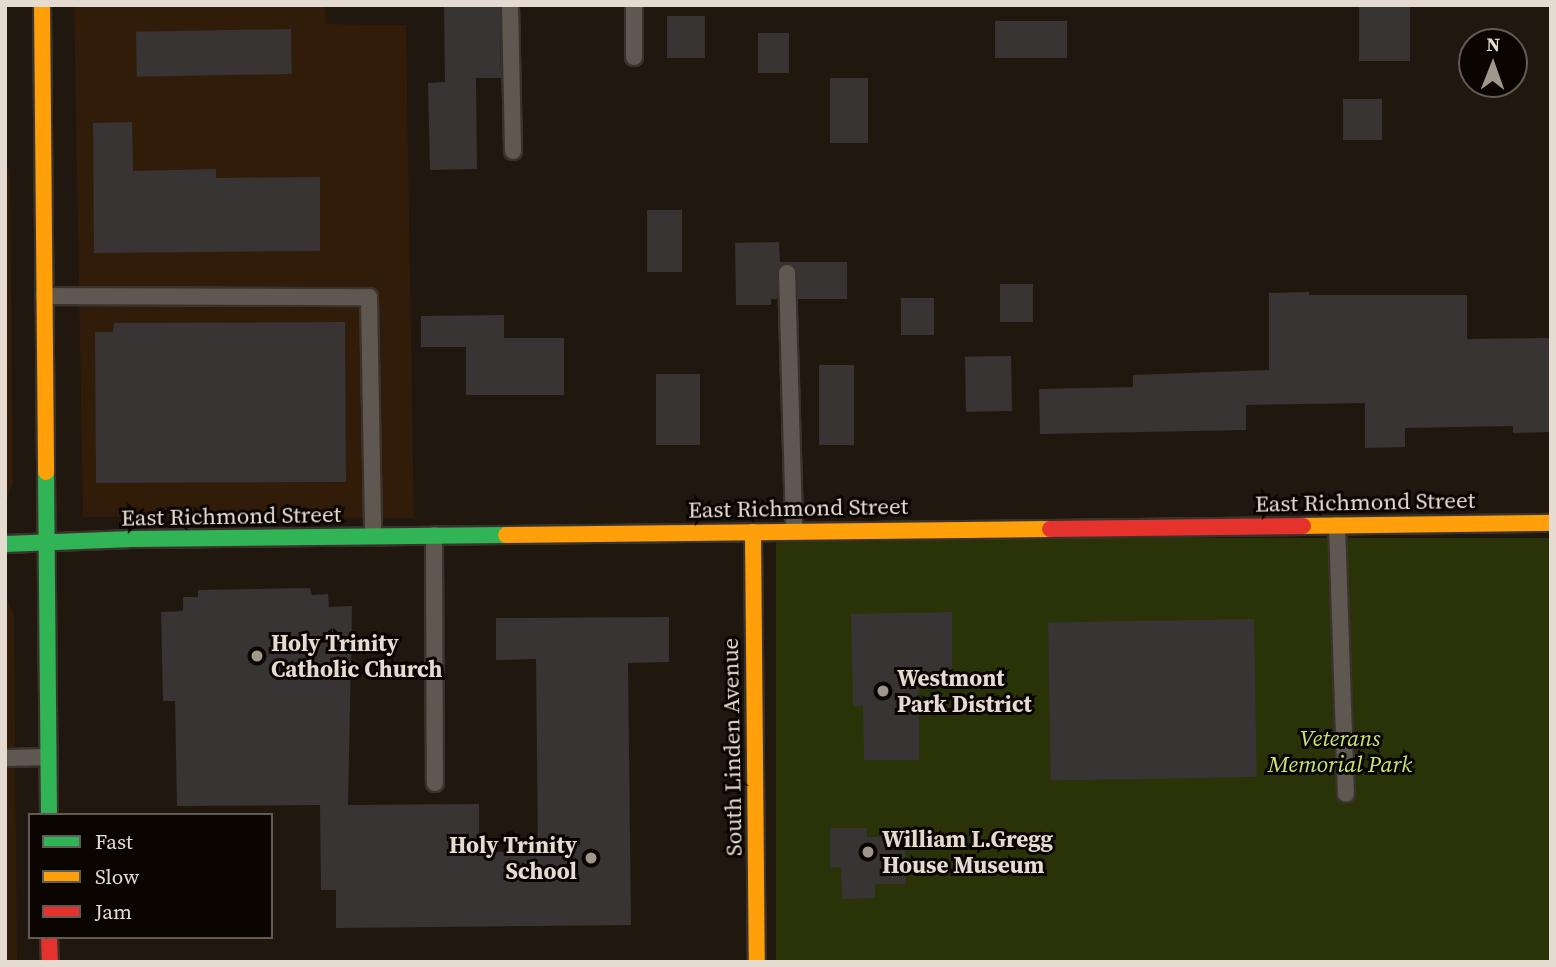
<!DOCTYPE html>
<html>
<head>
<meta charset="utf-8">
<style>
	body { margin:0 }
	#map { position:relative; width:1556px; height:967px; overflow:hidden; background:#20170e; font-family:"Source Serif 4",serif }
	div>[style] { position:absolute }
	.built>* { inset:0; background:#301c08 }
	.green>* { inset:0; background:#2a3208; transform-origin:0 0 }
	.building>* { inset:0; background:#383434; transform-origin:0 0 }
	.roads { filter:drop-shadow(2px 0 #3a332d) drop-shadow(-2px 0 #3a332d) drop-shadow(0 2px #3a332d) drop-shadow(0 -2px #3a332d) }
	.lane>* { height:16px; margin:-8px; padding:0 8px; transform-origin:8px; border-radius:8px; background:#5f5850 }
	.fast>* { height:16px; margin:-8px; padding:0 8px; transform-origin:8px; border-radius:8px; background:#30b455 }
	.slow>* { height:16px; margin:-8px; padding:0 8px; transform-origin:8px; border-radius:8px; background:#ff9f0a }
	.jam>* { height:16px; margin:-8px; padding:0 8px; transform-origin:8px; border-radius:8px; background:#e5322d }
	.dots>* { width:19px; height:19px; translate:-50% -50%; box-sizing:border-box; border:4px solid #0a0501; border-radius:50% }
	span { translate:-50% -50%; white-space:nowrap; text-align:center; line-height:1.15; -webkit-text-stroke:6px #0a0501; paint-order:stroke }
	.street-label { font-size:23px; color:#e6dbd0 }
	.poi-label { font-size:23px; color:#e6dbd0; font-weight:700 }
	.left { translate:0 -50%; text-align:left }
	.right { translate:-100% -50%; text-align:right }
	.park-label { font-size:23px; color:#c6e772; font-style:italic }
	.frame { position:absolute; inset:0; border:7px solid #e6dbd0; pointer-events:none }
	.legend { position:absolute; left:28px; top:813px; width:245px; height:126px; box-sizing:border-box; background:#0a0501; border:2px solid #625b54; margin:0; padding:9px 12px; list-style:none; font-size:21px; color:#e6dbd0 }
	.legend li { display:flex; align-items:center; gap:14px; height:35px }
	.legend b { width:35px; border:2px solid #625b54 }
	.north { position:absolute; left:1458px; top:28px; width:70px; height:70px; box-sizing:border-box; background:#0a0501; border:2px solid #625b54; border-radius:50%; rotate:1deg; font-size:19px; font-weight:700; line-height:28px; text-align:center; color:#e6dbd0 }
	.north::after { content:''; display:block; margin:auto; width:24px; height:32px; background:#a1968c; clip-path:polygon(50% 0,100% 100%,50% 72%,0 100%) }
</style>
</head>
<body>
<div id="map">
	<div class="built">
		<i style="clip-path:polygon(74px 5px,325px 5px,326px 24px,406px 25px,414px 518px,83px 517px)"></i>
		<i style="clip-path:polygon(5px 169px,10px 169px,13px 483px,5px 506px)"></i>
		<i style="clip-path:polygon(5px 594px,14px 615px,17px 962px,5px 962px)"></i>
	</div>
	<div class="green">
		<i style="left:1551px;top:538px;width:424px;height:775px;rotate:90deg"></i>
	</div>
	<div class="building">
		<i style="clip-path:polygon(444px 5px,500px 5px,501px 78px,476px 78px,477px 169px,430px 170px,428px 83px,445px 82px)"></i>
		<i style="left:1359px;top:5px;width:51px;height:56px"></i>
		<i style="left:667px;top:16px;width:38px;height:42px"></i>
		<i style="left:1067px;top:21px;width:37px;height:72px;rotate:90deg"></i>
		<i style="left:291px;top:29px;width:45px;height:155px;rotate:89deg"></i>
		<i style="left:758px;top:33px;width:31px;height:40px"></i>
		<i style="left:830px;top:78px;width:38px;height:65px"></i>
		<i style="left:1343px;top:99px;width:39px;height:41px"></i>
		<i style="clip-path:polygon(132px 122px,133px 171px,216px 169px,216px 178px,320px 177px,320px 251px,94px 253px,93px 123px)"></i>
		<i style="left:682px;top:210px;width:62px;height:35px;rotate:90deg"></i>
		<i style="clip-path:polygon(779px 242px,780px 262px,847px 262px,847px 299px,798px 299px,796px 268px,786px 263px,778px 269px,777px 299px,771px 299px,771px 305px,736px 305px,735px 243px)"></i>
		<i style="left:1000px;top:284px;width:33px;height:38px"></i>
		<i style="clip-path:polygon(1309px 292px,1309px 295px,1467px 295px,1467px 339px,1551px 338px,1551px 432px,1513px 433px,1513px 426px,1405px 428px,1405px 447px,1365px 448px,1365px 403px,1246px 405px,1246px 430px,1040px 434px,1039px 389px,1133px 387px,1133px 375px,1269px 370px,1269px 293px)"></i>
		<i style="left:901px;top:298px;width:33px;height:37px"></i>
		<i style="clip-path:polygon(504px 315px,504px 338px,564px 338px,564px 395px,466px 395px,466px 347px,421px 347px,421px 316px)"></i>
		<i style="clip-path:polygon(345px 322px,346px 482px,96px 483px,95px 332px,113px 332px,114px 323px)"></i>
		<i style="left:1011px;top:356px;width:55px;height:46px;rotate:89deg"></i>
		<i style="left:819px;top:365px;width:35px;height:80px"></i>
		<i style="left:656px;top:374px;width:44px;height:71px"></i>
		<i style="clip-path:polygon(310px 588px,312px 595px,328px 594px,329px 607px,352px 606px,348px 805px,479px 804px,479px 852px,538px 852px,536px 659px,496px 660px,496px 618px,669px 617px,669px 662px,628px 663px,631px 925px,336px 928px,336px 890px,321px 890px,320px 805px,177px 806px,175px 701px,163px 701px,161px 612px,183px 611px,183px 597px,198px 597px,198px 590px)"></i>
		<i style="clip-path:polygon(952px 612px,952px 680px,919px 680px,919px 760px,864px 760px,863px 706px,853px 706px,851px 614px)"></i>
		<i style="left:1254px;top:619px;width:158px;height:206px;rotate:89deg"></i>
		<i style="clip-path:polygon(830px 828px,867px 828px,867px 837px,905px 836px,906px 884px,875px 884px,875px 898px,842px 899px,841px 867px,830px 868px)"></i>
	</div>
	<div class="roads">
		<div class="lane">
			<i style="left:510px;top:5px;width:146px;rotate:88.8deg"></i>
			<i style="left:634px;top:57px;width:52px;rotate:-90deg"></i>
			<i style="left:787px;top:273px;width:258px;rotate:88.4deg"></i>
			<i style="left:44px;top:296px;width:325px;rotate:0.2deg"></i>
			<i style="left:369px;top:297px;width:239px;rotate:89deg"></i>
			<i style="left:1337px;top:525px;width:269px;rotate:88.1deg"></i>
			<i style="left:434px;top:535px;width:248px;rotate:89.8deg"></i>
			<i style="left:5px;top:758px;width:43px;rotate:-1.3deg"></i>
		</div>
		<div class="fast">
			<i style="left:46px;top:472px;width:343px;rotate:89.5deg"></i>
			<i style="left:5px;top:544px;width:127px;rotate:-2.3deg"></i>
			<i style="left:132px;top:539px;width:374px;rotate:-0.6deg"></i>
		</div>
		<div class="slow">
			<i style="left:42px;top:5px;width:467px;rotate:89.5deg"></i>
			<i style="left:1303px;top:526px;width:248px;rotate:-0.7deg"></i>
			<i style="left:753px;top:532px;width:430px;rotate:89.5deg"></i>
			<i style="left:506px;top:535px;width:544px;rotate:-0.63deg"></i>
		</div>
		<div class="jam">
			<i style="left:1050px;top:529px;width:253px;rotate:-0.7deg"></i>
			<i style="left:49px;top:937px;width:25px;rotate:88deg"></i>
		</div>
	</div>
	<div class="dots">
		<i style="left:257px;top:656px;background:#a1968c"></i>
		<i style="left:883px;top:691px;background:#a1968c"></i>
		<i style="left:868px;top:852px;background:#a1968c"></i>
		<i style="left:591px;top:858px;background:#a1968c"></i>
	</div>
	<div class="street-label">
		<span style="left:1365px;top:502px;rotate:-1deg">East Richmond Street</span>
		<span style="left:798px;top:508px;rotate:-1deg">East Richmond Street</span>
		<span style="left:231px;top:516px;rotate:-1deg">East Richmond Street</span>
		<span style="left:732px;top:747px;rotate:-91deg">South Linden Avenue</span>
	</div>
	<div class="poi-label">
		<span class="left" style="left:271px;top:656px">Holy Trinity<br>Catholic Church</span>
		<span class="left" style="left:897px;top:691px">Westmont<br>Park District</span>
		<span class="left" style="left:882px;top:852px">William L.Gregg<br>House Museum</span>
		<span class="right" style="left:577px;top:858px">Holy Trinity<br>School</span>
	</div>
	<div class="park-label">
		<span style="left:1340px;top:751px">Veterans<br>Memorial Park</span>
	</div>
	<div class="frame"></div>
	<ul class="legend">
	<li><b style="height:9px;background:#30b455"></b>Fast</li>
	<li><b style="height:9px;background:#ff9f0a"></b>Slow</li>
	<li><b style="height:9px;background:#e5322d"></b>Jam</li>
	</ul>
	<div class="north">N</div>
</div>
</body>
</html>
